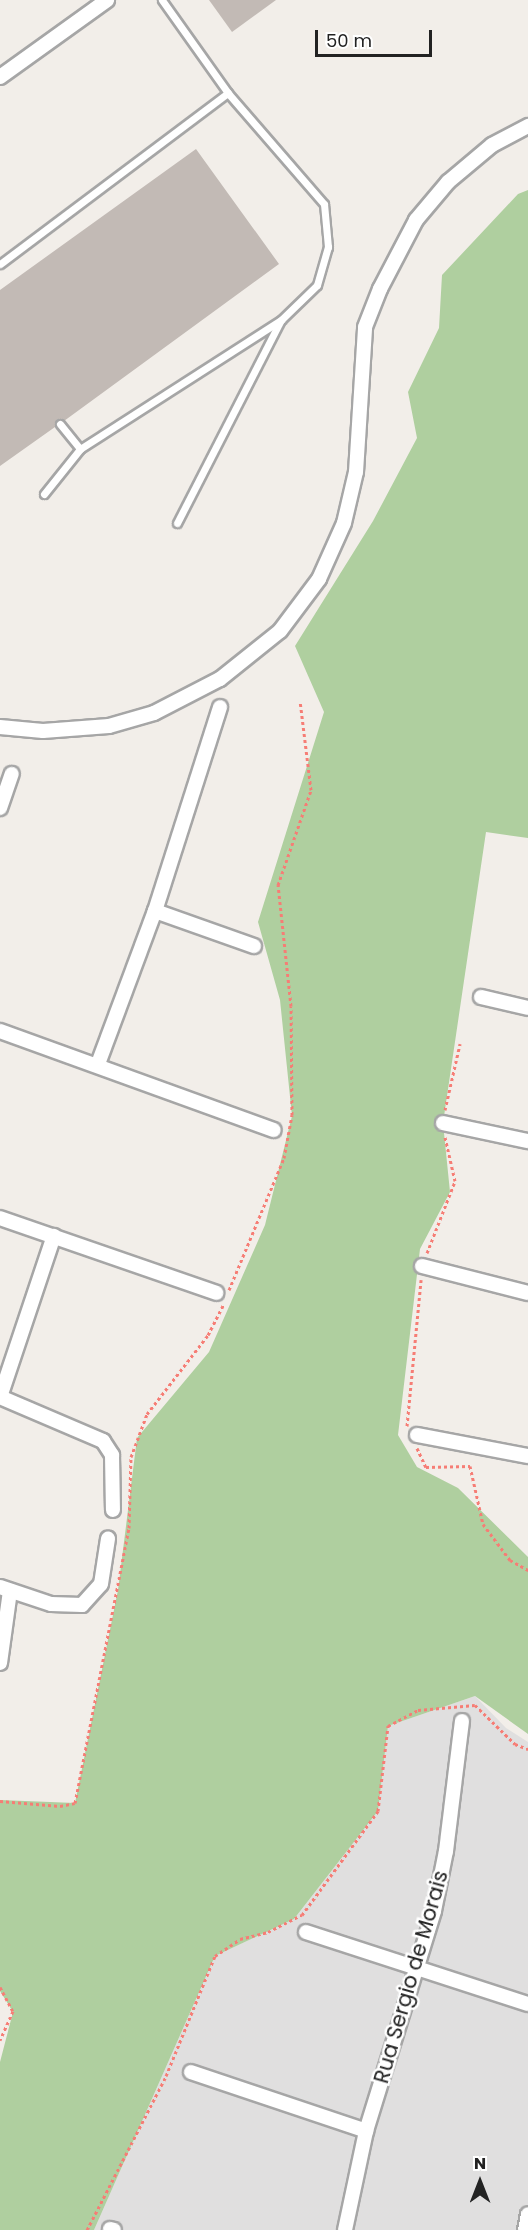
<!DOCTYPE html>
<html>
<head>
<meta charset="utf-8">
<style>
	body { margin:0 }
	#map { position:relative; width:528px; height:2230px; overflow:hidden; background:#f2eee9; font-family:Poppins,sans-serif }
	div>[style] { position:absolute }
	.residential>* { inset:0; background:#e0dfdf }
	.forest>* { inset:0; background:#afcf9f }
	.building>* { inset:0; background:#c2bab5 }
	.path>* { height:3px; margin-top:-1.5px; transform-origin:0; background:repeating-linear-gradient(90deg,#f67d75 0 3px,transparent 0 6px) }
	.roads { filter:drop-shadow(2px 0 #a6a6a6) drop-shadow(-2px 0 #a6a6a6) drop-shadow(0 2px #a6a6a6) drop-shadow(0 -2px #a6a6a6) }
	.lane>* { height:7px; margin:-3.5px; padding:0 3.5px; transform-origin:3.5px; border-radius:3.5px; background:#fff }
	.street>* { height:14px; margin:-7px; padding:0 7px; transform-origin:7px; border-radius:7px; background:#fff }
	span { translate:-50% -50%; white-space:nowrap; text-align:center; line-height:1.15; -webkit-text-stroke:5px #fff; paint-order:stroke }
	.street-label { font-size:21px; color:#222 }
	.north { position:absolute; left:450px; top:2152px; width:60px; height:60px; -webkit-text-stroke:4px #fff; paint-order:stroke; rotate:0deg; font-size:16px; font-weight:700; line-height:24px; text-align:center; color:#222 }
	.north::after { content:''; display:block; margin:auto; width:21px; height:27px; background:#222; clip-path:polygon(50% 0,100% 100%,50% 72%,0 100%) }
	.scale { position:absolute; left:315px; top:30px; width:117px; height:27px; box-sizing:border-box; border:3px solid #222; border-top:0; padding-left:8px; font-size:18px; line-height:21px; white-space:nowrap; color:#222; -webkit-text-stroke:4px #fff; paint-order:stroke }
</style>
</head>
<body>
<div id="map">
	<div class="residential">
		<i style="clip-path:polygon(475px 1696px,506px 1728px,528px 1742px,528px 2230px,94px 2230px,215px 1956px,294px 1919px,378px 1811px,388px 1726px)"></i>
	</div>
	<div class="forest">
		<i style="clip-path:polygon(528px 190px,528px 838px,486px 832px,443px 1123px,450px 1192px,420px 1249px,398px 1435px,417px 1467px,458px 1488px,528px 1557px,528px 1734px,475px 1696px,388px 1726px,378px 1811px,294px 1919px,215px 1956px,94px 2230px,0 2230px,0 2062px,13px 2012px,0 1991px,0 1800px,75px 1803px,118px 1590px,137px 1438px,209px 1352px,265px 1225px,292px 1116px,280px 1000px,258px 922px,324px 712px,295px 646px,373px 521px,417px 438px,408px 392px,439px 328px,442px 275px,518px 194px)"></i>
	</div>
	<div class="building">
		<i style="clip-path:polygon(209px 0,276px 0,232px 32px)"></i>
		<i style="clip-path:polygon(196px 149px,279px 264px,64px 421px,57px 419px,55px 427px,0 466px,0 290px)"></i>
	</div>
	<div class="path">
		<i style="left:445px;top:1110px;width:68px;rotate:-77.2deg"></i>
		<i style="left:427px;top:1253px;width:77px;rotate:-68.7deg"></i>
		<i style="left:455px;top:1181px;width:45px;rotate:-102.8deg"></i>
		<i style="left:229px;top:1290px;width:143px;rotate:-67.4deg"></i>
		<i style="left:284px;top:1158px;width:44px;rotate:-79.5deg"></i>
		<i style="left:292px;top:1115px;width:109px;rotate:-90.5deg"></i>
		<i style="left:291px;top:1006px;width:122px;rotate:-96.1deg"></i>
		<i style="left:278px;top:885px;width:101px;rotate:-70.8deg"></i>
		<i style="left:311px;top:790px;width:90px;rotate:-97deg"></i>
		<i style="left:407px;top:1426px;width:147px;rotate:-84.5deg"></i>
		<i style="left:417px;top:1448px;width:21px;rotate:65deg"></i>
		<i style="left:426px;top:1467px;width:44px;rotate:-1.3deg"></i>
		<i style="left:470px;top:1466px;width:59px;rotate:77.4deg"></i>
		<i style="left:483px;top:1524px;width:45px;rotate:53.1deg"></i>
		<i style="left:510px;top:1560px;width:21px;rotate:29deg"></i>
		<i style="left:0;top:1801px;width:60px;rotate:4.8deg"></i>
		<i style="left:60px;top:1806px;width:15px;rotate:-11deg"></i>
		<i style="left:75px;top:1803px;width:280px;rotate:-78.9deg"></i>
		<i style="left:129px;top:1528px;width:71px;rotate:-88.4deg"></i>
		<i style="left:131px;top:1457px;width:46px;rotate:-69.6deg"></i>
		<i style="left:147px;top:1414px;width:100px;rotate:-52.3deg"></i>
		<i style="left:208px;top:1335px;width:34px;rotate:-63deg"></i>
		<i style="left:0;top:1987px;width:27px;rotate:62deg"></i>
		<i style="left:13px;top:2011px;width:32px;rotate:114deg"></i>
		<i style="left:87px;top:2230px;width:173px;rotate:-62.8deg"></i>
		<i style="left:166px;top:2076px;width:130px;rotate:-67.8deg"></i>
		<i style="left:215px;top:1956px;width:30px;rotate:-34deg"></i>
		<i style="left:240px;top:1939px;width:29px;rotate:-14deg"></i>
		<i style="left:268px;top:1932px;width:38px;rotate:-27deg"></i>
		<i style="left:302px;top:1915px;width:129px;rotate:-53.8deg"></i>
		<i style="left:378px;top:1811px;width:86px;rotate:-83.3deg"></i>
		<i style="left:388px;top:1726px;width:34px;rotate:-28deg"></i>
		<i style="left:418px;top:1710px;width:57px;rotate:-5deg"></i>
		<i style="left:475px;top:1705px;width:56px;rotate:44.3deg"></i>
		<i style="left:515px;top:1744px;width:14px;rotate:21deg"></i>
	</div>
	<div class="roads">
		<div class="lane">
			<i style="left:0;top:264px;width:285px;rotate:-36.9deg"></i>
			<i style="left:60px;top:424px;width:32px;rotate:51deg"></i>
			<i style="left:44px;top:494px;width:58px;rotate:-51.3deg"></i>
			<i style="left:80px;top:449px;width:239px;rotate:-32.7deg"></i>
			<i style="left:281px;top:320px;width:50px;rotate:-44.2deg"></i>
			<i style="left:317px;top:285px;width:40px;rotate:-74deg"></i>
			<i style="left:328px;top:247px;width:43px;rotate:-95.3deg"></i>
			<i style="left:324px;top:204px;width:147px;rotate:-130.9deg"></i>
			<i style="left:228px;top:93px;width:114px;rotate:-125.4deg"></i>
			<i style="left:177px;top:523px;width:226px;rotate:-62.9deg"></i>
		</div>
		<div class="street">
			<i style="left:0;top:77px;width:132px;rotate:-35.7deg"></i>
			<i style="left:0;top:727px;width:43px;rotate:5.3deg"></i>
			<i style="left:43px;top:731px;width:66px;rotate:-4.3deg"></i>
			<i style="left:109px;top:726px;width:47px;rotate:-16.1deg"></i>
			<i style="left:154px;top:713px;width:74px;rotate:-27.3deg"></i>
			<i style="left:220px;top:679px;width:77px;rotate:-38.7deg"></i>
			<i style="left:280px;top:631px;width:65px;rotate:-53.1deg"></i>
			<i style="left:319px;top:579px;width:61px;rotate:-65.9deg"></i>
			<i style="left:344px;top:523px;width:52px;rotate:-76.8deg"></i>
			<i style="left:356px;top:472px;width:145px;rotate:-86.4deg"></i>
			<i style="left:365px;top:327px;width:41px;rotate:-68.5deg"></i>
			<i style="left:380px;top:289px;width:78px;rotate:-62.4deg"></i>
			<i style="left:416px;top:220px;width:50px;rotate:-49.9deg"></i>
			<i style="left:448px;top:182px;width:57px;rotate:-40.1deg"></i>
			<i style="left:492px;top:145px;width:41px;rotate:-27.8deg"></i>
			<i style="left:0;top:808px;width:36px;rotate:-71deg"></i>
			<i style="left:155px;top:911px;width:105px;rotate:19.5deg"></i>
			<i style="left:481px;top:997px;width:48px;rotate:13.2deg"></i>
			<i style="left:0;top:1031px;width:291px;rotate:19.9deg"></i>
			<i style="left:98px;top:1064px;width:163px;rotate:-69.6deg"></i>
			<i style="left:155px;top:911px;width:214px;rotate:-72.3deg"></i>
			<i style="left:443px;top:1123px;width:87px;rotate:12deg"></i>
			<i style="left:0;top:1218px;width:229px;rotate:19.1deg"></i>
			<i style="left:422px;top:1266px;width:109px;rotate:14.3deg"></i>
			<i style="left:0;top:1397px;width:112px;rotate:23.1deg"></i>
			<i style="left:103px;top:1441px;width:17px;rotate:57deg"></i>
			<i style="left:112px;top:1455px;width:55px;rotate:89deg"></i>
			<i style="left:0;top:1397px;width:170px;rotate:-71.5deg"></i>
			<i style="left:417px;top:1435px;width:113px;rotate:10.7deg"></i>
			<i style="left:0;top:1587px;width:54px;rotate:18.4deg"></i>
			<i style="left:51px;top:1604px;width:31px;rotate:2deg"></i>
			<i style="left:82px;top:1605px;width:28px;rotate:-48deg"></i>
			<i style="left:101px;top:1584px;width:46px;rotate:-81.2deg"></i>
			<i style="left:0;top:1663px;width:73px;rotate:-82.1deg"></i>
			<i style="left:306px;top:1932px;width:233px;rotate:18deg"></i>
			<i style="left:191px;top:2072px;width:185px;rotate:18.6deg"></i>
			<i style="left:110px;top:2229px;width:4px;rotate:14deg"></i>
			<i style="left:345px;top:2230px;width:101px;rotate:-78deg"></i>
			<i style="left:366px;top:2131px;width:230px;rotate:-72.8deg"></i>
			<i style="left:434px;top:1911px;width:61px;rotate:-78.7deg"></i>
			<i style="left:446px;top:1851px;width:131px;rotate:-83deg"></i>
			<i style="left:525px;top:2230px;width:16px;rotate:-79deg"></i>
		</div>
	</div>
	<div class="street-label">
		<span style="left:411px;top:1977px;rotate:-74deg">Rua Sergio de Morais</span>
	</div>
	<div class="north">N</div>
	<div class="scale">50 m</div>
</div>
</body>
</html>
